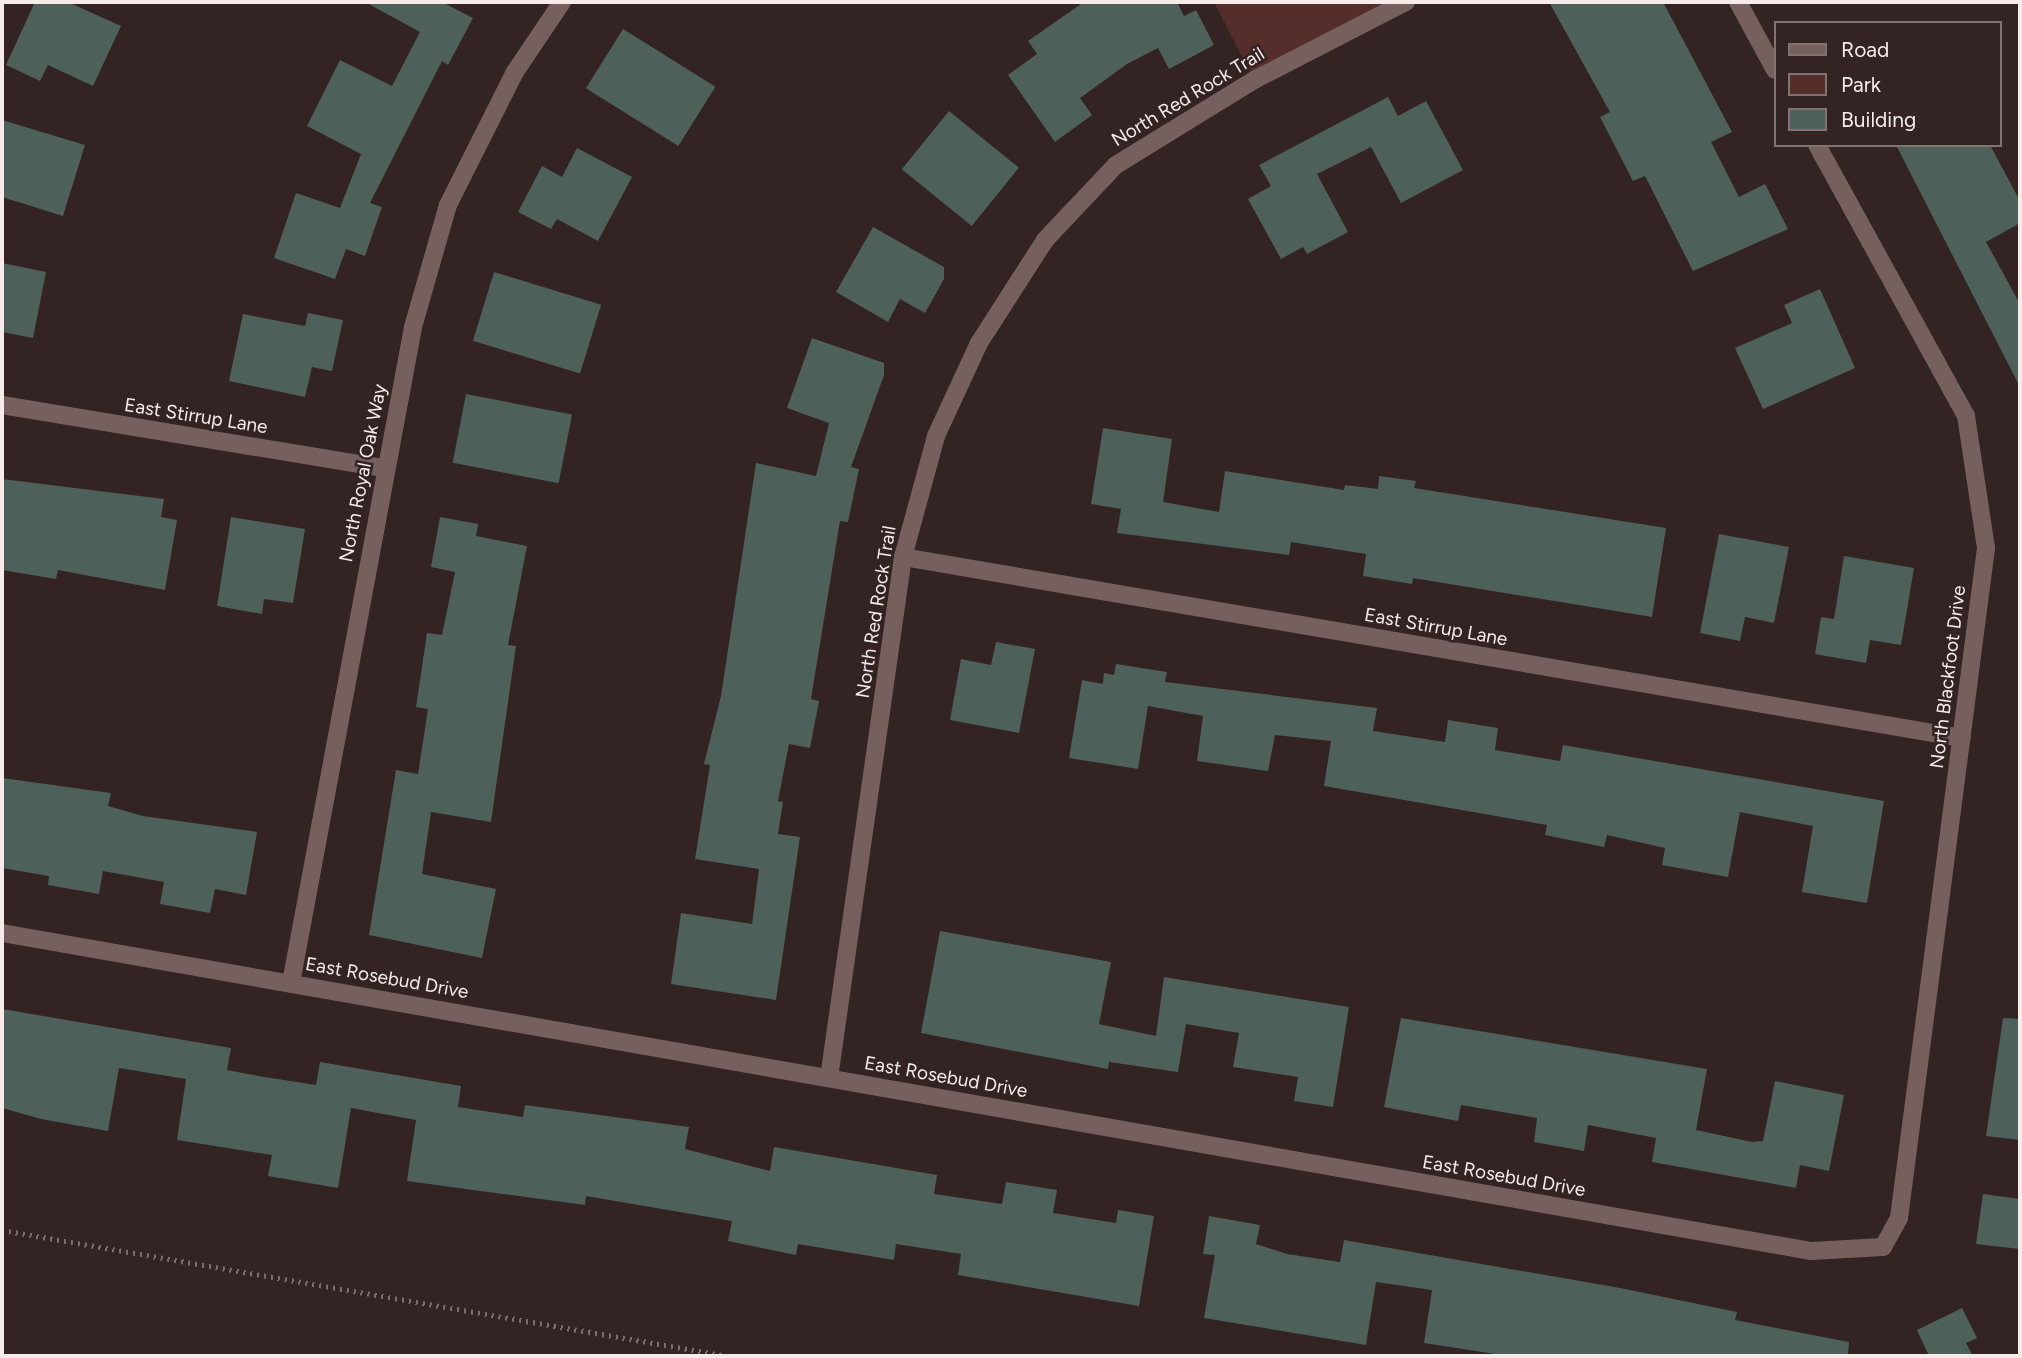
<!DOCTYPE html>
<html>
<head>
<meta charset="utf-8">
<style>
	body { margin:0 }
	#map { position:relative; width:2022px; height:1358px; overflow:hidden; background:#332322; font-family:Figtree,sans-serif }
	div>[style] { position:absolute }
	.green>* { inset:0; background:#552d2b }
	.building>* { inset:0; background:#4e605a; transform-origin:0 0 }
	.path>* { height:4.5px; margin-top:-2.25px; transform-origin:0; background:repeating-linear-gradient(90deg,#7d6e6d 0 2px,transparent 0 7px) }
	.minor>* { height:18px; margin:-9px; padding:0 9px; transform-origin:9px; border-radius:9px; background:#76605e }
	span { translate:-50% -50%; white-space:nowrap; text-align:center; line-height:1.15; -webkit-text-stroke:5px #332322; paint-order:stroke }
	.street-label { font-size:19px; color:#f7ebea }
	.frame { position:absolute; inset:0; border:4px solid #f7ebea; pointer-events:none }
	.legend { position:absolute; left:1774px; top:21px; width:228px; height:126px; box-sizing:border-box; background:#332322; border:2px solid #817372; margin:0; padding:9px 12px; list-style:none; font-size:21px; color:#f7ebea }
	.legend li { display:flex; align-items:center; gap:14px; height:35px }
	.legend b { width:35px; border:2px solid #817372 }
</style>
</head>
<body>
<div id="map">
	<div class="green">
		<i style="clip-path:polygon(1214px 2px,1406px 2px,1254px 80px)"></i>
	</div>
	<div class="building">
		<i style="clip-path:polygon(35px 2px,68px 2px,121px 26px,93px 86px,48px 65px,40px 81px,6px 65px)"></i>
		<i style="clip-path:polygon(365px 2px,442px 2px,473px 18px,448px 65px,442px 61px,370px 203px,382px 207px,365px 256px,346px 249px,335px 279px,274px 258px,296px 193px,340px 208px,361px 154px,307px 126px,340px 60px,392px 86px,420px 32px)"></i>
		<i style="clip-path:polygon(1084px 2px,1177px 2px,1184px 16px,1196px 10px,1214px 45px,1169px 69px,1158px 48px,1127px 64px,1080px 98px,1092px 115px,1055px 142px,1008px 75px,1037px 54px,1028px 41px)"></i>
		<i style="clip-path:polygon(1549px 2px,1663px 2px,1732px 132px,1711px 142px,1739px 197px,1765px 184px,1788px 229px,1693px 271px,1645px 176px,1633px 181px,1600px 117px,1610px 112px)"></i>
		<i style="left:623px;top:29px;width:109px;height:70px;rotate:32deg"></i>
		<i style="clip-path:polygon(1388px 97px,1398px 116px,1426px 101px,1463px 170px,1401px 203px,1371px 147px,1317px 174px,1348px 232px,1307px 254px,1303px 247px,1281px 259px,1248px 199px,1271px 186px,1259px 165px)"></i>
		<i style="left:949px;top:111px;width:90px;height:75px;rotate:39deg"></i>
		<i style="clip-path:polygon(2px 120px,85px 145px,63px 216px,2px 197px)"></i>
		<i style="clip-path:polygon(1896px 145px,1990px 145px,2020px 201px,2020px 223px,1986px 242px,2020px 304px,2020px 387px)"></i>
		<i style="clip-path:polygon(577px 148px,632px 177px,598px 241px,557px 219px,551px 229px,518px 212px,542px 166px,562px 177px)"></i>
		<i style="clip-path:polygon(873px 227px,944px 267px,944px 279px,925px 313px,900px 299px,888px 322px,836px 292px)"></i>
		<i style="clip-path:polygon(2px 263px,46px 272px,33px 338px,2px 332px)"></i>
		<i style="left:494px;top:272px;width:112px;height:72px;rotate:17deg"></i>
		<i style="clip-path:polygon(1820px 289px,1855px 368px,1763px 409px,1735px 348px,1792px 323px,1784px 305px)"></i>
		<i style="clip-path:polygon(308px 313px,343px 320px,332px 371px,312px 367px,305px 397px,229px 381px,243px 314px,305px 326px)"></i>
		<i style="clip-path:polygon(812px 338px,884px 363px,884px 375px,851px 467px,859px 469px,848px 522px,840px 521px,811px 699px,819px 701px,810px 748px,789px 744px,778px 801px,783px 802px,778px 834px,800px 837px,776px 1000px,671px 984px,681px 913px,752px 924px,759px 869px,695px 859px,710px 765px,704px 764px,721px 696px,756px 463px,816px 476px,829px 423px,787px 408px)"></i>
		<i style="left:466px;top:394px;width:108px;height:70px;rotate:11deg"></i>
		<i style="clip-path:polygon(1103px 428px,1172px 439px,1163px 502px,1219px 512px,1225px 471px,1344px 490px,1345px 485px,1378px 489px,1379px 476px,1416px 481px,1414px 488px,1666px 528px,1652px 617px,1413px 578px,1412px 584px,1363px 576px,1366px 554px,1291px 542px,1289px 555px,1117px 533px,1121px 509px,1091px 504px)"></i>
		<i style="clip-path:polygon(2px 479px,164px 499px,161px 517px,177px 520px,165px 590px,58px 570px,56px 579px,2px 570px)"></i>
		<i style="clip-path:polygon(231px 517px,305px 529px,293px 603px,264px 599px,262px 614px,217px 606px)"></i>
		<i style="clip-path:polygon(440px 517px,478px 524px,476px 536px,527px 546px,508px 645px,516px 646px,491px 822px,431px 812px,422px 874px,496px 889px,482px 958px,369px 935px,396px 770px,418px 774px,428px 709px,416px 707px,427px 633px,442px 635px,455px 572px,431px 567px)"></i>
		<i style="clip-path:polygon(1719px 534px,1789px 547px,1774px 623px,1745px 617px,1740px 641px,1700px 633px)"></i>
		<i style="clip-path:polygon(1844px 556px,1914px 568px,1901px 645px,1870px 640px,1866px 663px,1815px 654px,1821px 617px,1834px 619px)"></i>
		<i style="clip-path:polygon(996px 642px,1035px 649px,1019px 733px,950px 720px,961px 659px,991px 665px)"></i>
		<i style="clip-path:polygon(1116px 664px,1167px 672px,1165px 682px,1377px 708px,1373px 731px,1445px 742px,1448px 720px,1498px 728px,1495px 750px,1560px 761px,1563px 745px,1884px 801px,1867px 903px,1802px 892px,1813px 826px,1740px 812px,1728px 877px,1662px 865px,1665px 848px,1607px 835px,1604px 847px,1545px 835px,1547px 825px,1324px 786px,1331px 741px,1275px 735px,1268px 771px,1197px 761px,1203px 716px,1148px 706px,1138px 769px,1069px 758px,1082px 680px,1103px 684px,1104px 673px,1114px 675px)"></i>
		<i style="clip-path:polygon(2px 778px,111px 793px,108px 806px,143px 816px,257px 832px,246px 895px,215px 889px,210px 913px,160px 904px,164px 882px,103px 871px,99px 894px,48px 885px,49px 876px,2px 868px)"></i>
		<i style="clip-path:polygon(940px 931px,1111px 962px,1099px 1024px,1156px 1036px,1164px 977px,1349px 1007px,1333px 1107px,1294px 1101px,1298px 1077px,1233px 1067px,1239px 1033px,1186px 1024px,1178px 1072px,1109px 1062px,1108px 1069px,921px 1033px)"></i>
		<i style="clip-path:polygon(2px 1009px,231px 1048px,227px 1070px,258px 1076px,316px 1085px,320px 1062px,461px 1086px,458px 1107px,523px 1117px,525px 1105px,689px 1127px,685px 1149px,770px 1171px,774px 1147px,937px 1175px,934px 1194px,1002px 1204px,1006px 1182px,1057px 1190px,1053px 1213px,1116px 1223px,1118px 1210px,1154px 1216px,1139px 1306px,958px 1275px,961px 1254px,896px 1244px,894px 1260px,798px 1244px,796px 1255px,728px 1241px,732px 1221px,586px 1196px,585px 1205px,407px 1181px,416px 1120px,351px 1108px,338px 1188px,268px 1176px,272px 1155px,177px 1140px,186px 1079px,119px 1068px,108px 1131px,41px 1119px,2px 1108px)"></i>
		<i style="clip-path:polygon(1401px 1018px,1707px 1069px,1696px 1130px,1752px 1142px,1763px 1141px,1775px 1081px,1844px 1095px,1829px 1171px,1800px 1165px,1796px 1188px,1652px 1162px,1656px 1138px,1588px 1125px,1584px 1151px,1534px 1142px,1537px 1118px,1461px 1105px,1458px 1121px,1384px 1107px)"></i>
		<i style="clip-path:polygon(2003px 1018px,2020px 1019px,2020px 1140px,1986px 1136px)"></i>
		<i style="clip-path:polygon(1983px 1194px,2020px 1199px,2020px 1249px,1976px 1244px)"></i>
		<i style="clip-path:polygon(1209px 1216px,1260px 1225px,1256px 1244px,1287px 1254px,1340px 1262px,1344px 1240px,1620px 1288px,1737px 1312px,1735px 1320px,1849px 1342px,1848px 1356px,1508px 1356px,1424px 1343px,1432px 1290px,1376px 1282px,1366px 1345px,1204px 1318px,1215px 1255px,1203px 1254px)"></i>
		<i style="clip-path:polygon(1962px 1308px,1977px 1338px,1966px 1343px,1973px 1356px,1929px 1356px,1917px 1330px)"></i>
	</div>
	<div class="path">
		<i style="left:2px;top:1230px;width:737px;rotate:9.85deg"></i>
	</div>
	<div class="minor">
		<i style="left:1738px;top:2px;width:77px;rotate:61.4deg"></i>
		<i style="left:2px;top:405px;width:387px;rotate:9.4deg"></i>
		<i style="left:903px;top:557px;width:1074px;rotate:9.7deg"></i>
		<i style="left:2px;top:933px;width:1837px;rotate:9.97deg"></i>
		<i style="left:1811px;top:1251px;width:72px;rotate:-3.2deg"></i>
		<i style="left:1883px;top:1247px;width:33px;rotate:-61deg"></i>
		<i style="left:1899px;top:1218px;width:676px;rotate:-82.6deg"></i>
		<i style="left:1986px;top:548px;width:134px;rotate:-98.6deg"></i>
		<i style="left:1966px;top:416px;width:309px;rotate:-118.8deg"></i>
		<i style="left:291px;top:983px;width:667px;rotate:-79.46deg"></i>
		<i style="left:413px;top:327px;width:127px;rotate:-74deg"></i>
		<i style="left:448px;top:205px;width:149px;rotate:-63.3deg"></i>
		<i style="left:515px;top:72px;width:84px;rotate:-56.1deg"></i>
		<i style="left:829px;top:1078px;width:526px;rotate:-81.92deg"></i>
		<i style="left:903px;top:557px;width:125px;rotate:-74.7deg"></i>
		<i style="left:936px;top:436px;width:102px;rotate:-65.2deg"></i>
		<i style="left:979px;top:343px;width:122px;rotate:-57.3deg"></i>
		<i style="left:1045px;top:240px;width:103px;rotate:-46.6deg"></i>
		<i style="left:1116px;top:165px;width:162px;rotate:-31.6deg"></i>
		<i style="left:1254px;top:80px;width:171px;rotate:-27.2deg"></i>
	</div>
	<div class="street-label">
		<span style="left:1188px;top:97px;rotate:-31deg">North Red Rock Trail</span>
		<span style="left:196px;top:416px;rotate:9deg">East Stirrup Lane</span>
		<span style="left:363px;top:473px;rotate:-79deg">North Royal Oak Way</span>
		<span style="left:876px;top:612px;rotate:-81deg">North Red Rock Trail</span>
		<span style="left:1436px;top:627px;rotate:10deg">East Stirrup Lane</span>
		<span style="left:1948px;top:677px;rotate:-83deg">North Blackfoot Drive</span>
		<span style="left:387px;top:978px;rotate:10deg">East Rosebud Drive</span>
		<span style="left:946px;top:1077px;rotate:10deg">East Rosebud Drive</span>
		<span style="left:1504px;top:1176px;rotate:10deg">East Rosebud Drive</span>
	</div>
	<div class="frame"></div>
	<ul class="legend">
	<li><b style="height:9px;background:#76605e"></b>Road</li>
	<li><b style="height:19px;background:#552d2b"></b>Park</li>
	<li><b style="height:19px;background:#4e605a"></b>Building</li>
	</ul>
</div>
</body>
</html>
